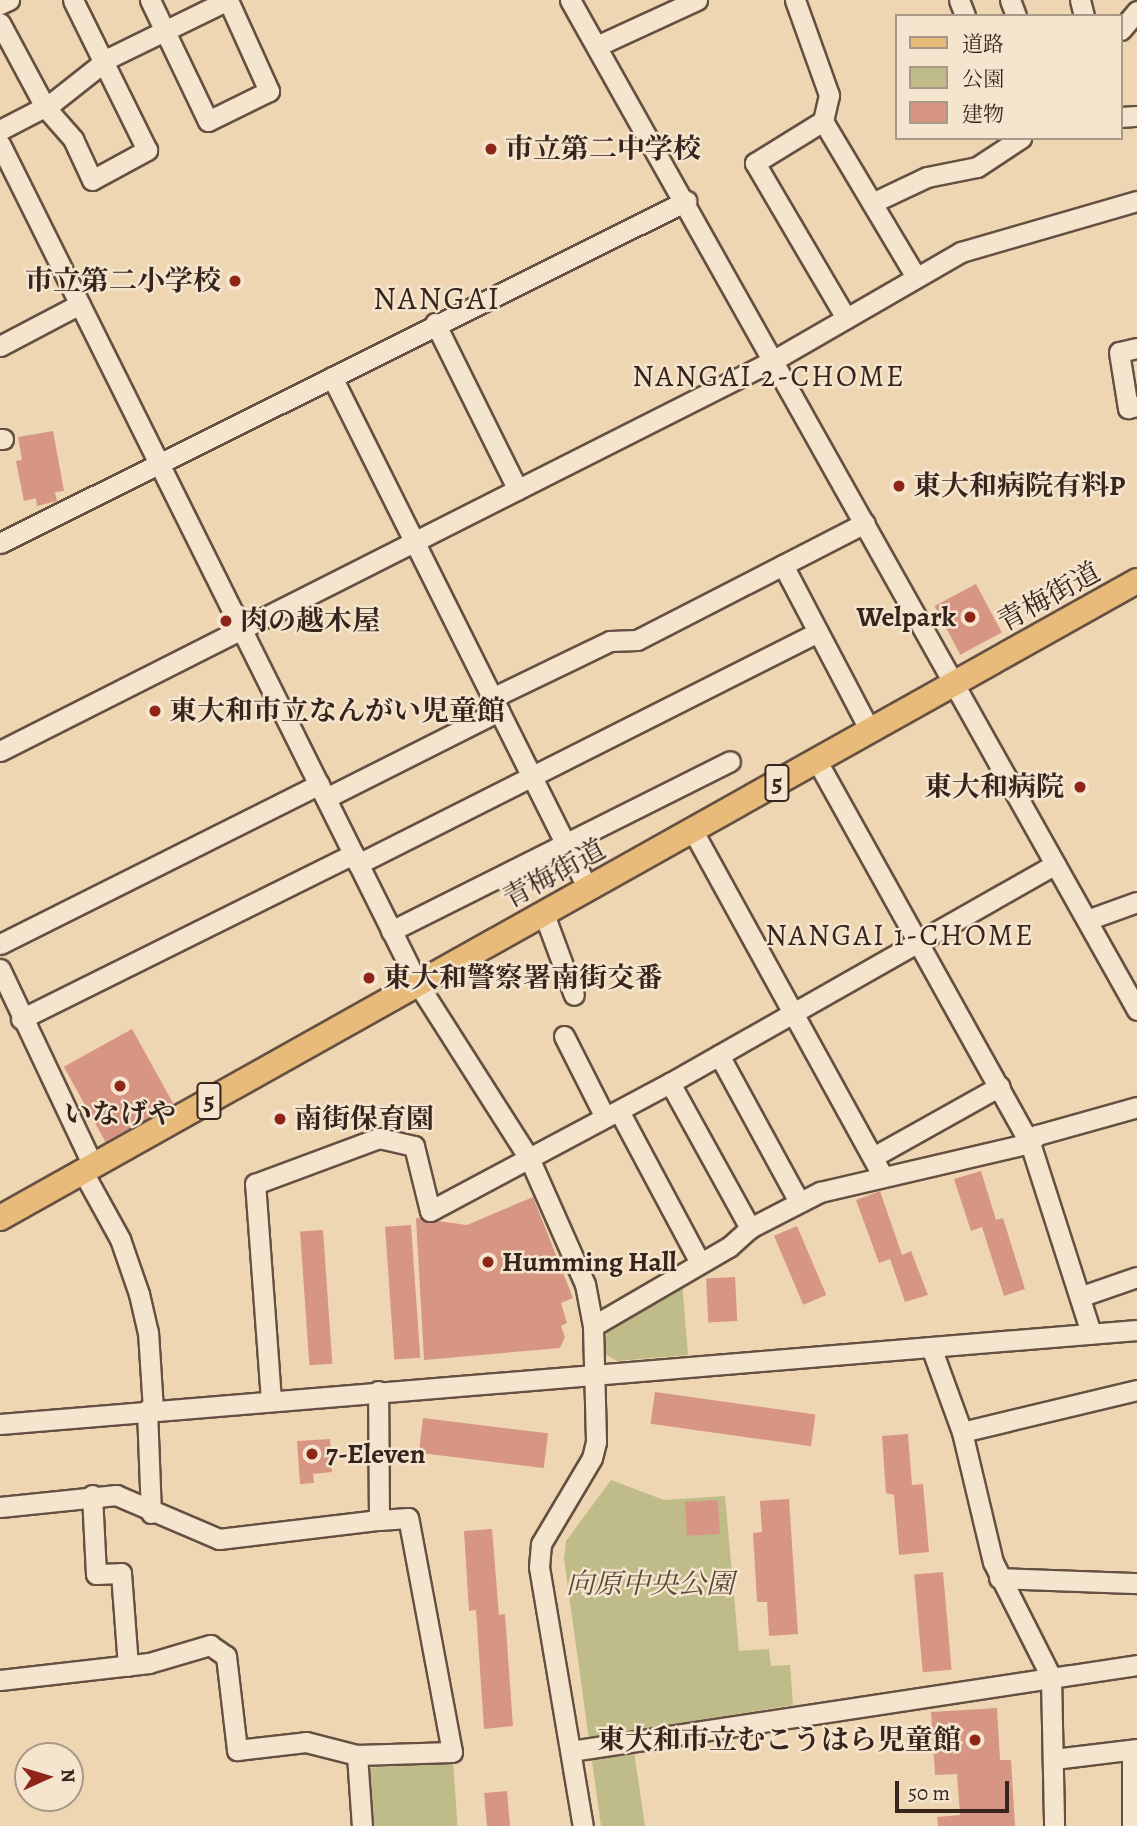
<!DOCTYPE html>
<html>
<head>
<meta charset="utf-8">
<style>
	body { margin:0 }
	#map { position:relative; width:1137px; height:1826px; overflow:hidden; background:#efd6b3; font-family:Alegreya,"Noto Serif JP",serif }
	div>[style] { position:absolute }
	.green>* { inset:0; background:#bfbc89; transform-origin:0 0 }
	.building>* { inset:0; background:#d79683; transform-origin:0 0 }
	.roads { filter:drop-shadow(2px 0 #655042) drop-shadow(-2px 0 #655042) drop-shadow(0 2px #655042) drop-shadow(0 -2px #655042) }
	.minor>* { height:19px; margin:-9.5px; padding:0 9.5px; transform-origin:9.5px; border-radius:9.5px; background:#f5e4ce }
	.major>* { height:24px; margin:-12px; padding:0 12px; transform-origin:12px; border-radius:12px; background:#e8bb7a }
	.dots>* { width:19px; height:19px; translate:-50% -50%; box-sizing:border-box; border:4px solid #f5e4ce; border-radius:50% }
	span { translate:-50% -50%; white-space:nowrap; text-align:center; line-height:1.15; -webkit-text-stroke:5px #f5e4ce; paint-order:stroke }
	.shield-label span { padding:2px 5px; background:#f5e4ce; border:2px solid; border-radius:5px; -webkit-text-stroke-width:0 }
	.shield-label { font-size:26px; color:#37241d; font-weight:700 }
	.poi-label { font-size:28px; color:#37241d; font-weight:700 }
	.left { translate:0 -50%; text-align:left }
	.right { translate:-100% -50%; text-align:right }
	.street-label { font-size:28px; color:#37241d }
	.park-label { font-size:28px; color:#594a38; font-style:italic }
	.neighbourhood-label { font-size:30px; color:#37241d; letter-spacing:2px }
	.quarter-label { font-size:32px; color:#37241d; letter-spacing:2px }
	.legend { position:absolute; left:895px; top:14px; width:228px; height:126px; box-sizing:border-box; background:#f5e4ce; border:2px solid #a99787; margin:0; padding:9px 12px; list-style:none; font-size:21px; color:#37241d }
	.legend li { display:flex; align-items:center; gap:14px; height:35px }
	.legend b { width:35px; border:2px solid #a99787 }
	.north { position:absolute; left:14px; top:1742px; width:70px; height:70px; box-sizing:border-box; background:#f5e4ce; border:2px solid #a99787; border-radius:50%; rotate:86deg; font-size:19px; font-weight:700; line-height:28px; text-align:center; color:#37241d }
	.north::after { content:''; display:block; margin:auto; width:24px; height:32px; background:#8f2418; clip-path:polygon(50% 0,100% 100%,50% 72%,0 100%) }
	.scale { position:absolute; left:895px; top:1781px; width:114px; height:32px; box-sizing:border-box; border:4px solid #37241d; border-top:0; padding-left:9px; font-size:21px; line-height:24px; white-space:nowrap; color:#37241d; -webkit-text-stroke:5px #f5e4ce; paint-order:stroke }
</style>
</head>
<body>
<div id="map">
	<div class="green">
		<i style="clip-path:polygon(682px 1281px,688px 1355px,617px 1361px,605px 1354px,607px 1326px)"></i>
		<i style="clip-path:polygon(611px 1480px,664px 1500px,725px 1496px,739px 1651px,769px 1649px,771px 1666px,790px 1665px,793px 1705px,631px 1731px,645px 1826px,601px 1826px,564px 1559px,566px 1541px)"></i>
		<i style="left:453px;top:1762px;width:64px;height:84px;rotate:86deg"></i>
	</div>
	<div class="building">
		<i style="clip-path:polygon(53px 431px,64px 491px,55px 492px,57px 501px,37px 506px,36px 498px,24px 501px,16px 461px,22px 460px,18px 437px)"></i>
		<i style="left:976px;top:584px;width:55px;height:47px;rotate:62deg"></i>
		<i style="left:132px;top:1029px;width:86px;height:78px;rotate:61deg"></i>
		<i style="clip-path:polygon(981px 1171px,996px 1220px,1003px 1218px,1025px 1289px,1004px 1296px,982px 1227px,971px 1231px,954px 1179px)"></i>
		<i style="clip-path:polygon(880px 1191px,902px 1255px,911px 1251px,928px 1295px,905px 1302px,890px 1259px,879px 1263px,856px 1200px)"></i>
		<i style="clip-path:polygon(533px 1197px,573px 1298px,561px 1303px,567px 1323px,561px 1326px,565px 1337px,560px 1348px,424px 1360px,416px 1218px,467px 1225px)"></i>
		<i style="left:411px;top:1225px;width:133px;height:26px;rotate:86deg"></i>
		<i style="left:797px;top:1226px;width:75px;height:25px;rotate:67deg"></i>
		<i style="left:323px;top:1230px;width:134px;height:23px;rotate:86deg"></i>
		<i style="left:735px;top:1277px;width:44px;height:29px;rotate:87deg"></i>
		<i style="left:655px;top:1392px;width:162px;height:32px;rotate:8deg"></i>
		<i style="left:423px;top:1418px;width:126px;height:35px;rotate:7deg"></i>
		<i style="clip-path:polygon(908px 1434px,912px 1485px,923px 1484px,929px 1552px,899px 1555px,894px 1495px,886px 1493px,882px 1436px)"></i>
		<i style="clip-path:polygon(330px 1439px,332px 1472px,313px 1474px,314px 1483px,300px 1484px,297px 1441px)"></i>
		<i style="clip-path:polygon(789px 1499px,798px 1634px,769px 1636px,767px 1602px,757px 1602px,753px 1533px,762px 1532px,760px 1501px)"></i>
		<i style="left:718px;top:1500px;width:34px;height:33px;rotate:87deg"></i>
		<i style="clip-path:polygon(492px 1529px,499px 1615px,505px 1614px,513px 1726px,484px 1729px,476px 1610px,469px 1611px,464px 1531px)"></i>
		<i style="left:943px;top:1572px;width:98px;height:29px;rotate:85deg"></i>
		<i style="clip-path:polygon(997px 1708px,1000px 1760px,1011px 1760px,1015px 1826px,938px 1826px,937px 1817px,960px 1815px,957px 1774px,935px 1775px,931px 1712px)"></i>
		<i style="left:507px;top:1791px;width:35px;height:23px;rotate:85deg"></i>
	</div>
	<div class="roads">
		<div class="minor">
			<i style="left:150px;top:0;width:134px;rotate:64.4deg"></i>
			<i style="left:208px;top:121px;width:68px;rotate:-26.2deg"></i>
			<i style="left:269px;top:91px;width:100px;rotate:-114.3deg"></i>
			<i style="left:570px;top:0;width:1158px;rotate:60.69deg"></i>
			<i style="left:795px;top:0;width:101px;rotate:70.3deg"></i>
			<i style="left:829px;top:95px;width:27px;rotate:103deg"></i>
			<i style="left:823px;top:121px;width:80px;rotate:148.3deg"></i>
			<i style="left:755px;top:163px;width:180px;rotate:59.6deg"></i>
			<i style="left:959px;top:0;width:17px;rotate:69deg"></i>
			<i style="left:1010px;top:0;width:17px;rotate:69deg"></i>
			<i style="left:1080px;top:0;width:16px;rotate:76deg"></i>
			<i style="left:0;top:4px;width:10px;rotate:-24deg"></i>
			<i style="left:0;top:23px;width:95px;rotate:61.8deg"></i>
			<i style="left:45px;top:107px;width:43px;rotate:48.8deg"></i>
			<i style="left:73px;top:139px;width:45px;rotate:65.1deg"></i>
			<i style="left:92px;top:180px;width:63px;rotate:-28.6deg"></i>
			<i style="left:147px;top:150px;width:167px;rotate:-116.3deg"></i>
			<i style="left:1121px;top:30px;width:25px;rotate:-50deg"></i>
			<i style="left:599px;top:45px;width:108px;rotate:-24.7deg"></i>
			<i style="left:1121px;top:117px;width:16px;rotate:-4deg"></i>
			<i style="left:823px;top:121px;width:182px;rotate:59.2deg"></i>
			<i style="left:0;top:130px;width:59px;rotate:-27.4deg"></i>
			<i style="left:52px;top:103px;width:73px;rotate:-38.3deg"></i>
			<i style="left:109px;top:58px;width:132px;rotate:-26deg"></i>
			<i style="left:0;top:144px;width:938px;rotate:63.54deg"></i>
			<i style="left:418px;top:984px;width:209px;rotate:57.5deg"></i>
			<i style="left:530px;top:1160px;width:136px;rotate:66.1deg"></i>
			<i style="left:585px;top:1284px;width:43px;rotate:79.2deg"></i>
			<i style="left:593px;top:1326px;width:116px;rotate:88.5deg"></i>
			<i style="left:596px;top:1442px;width:16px;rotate:104deg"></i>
			<i style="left:592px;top:1458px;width:100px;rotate:120.7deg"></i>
			<i style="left:541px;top:1544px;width:23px;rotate:95deg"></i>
			<i style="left:539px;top:1567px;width:263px;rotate:80.4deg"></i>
			<i style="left:872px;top:203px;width:61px;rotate:-25.3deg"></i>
			<i style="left:927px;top:177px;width:51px;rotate:-11.3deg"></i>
			<i style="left:977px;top:167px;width:53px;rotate:-33.4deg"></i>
			<i style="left:435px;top:323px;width:186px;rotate:63.6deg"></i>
			<i style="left:0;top:346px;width:90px;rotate:-27.7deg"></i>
			<i style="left:1137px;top:348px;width:18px;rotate:167deg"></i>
			<i style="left:1119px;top:352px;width:57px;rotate:80.9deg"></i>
			<i style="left:1128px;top:408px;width:9px;rotate:-13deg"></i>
			<i style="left:332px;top:377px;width:572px;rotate:63.43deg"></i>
			<i style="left:0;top:439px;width:3px"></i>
			<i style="left:0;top:543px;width:767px;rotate:-26.5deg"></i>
			<i style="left:783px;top:565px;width:187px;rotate:62.3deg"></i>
			<i style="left:492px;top:698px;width:131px;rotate:-25.8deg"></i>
			<i style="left:610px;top:641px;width:27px;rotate:-2deg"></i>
			<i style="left:637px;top:640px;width:256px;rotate:-27.2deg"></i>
			<i style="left:0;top:751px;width:867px;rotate:-26.8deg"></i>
			<i style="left:774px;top:360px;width:216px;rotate:-30deg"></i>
			<i style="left:961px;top:252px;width:183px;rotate:-16.2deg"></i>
			<i style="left:817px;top:761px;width:437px;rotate:60.9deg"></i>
			<i style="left:1030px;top:1143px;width:200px;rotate:72.2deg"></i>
			<i style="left:326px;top:798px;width:194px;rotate:-26.7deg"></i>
			<i style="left:693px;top:831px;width:393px;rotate:61.2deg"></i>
			<i style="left:358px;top:864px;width:515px;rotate:-26.76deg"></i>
			<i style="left:544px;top:914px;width:86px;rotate:69.7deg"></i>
			<i style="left:1087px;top:920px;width:53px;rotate:-19.8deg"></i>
			<i style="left:391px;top:931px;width:379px;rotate:-26.6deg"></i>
			<i style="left:0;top:944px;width:357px;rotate:-26.6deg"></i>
			<i style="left:0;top:969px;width:218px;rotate:64.7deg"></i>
			<i style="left:21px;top:1019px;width:371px;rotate:-26.4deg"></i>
			<i style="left:564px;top:1036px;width:91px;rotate:63.2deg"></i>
			<i style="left:719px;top:1055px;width:167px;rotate:61.4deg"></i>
			<i style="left:670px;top:1083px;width:166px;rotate:61.1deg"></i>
			<i style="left:619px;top:1111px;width:172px;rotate:61.9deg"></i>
			<i style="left:873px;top:1157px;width:145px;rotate:-29.2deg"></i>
			<i style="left:83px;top:1172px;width:77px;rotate:61.1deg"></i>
			<i style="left:120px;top:1239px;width:58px;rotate:70.9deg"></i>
			<i style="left:139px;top:1294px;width:39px;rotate:77deg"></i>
			<i style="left:148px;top:1332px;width:77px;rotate:86.3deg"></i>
			<i style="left:1082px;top:1296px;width:58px;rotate:-19.1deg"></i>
			<i style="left:593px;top:1326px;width:157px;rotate:-30.2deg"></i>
			<i style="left:729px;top:1247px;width:28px;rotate:-42deg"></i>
			<i style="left:750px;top:1228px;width:79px;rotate:-27.2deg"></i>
			<i style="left:820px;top:1192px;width:216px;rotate:-13.1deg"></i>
			<i style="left:1030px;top:1143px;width:11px;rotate:-49deg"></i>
			<i style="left:1037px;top:1135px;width:104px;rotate:-15.6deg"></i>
			<i style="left:931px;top:1347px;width:90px;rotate:70deg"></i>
			<i style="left:962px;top:1432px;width:134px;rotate:76.6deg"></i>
			<i style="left:993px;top:1562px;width:129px;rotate:63.2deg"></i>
			<i style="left:1051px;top:1677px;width:149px;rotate:88.8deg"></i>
			<i style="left:271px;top:1400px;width:217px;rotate:-94.2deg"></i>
			<i style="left:255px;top:1184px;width:132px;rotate:-20.4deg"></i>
			<i style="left:379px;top:1138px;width:36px;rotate:13deg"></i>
			<i style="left:414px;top:1146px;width:67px;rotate:76.2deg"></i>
			<i style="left:430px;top:1211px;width:272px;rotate:-28.1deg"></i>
			<i style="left:670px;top:1083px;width:443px;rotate:-29.6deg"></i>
			<i style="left:147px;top:1410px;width:103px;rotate:87.8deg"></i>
			<i style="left:0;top:1424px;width:1141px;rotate:-4.73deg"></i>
			<i style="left:962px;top:1432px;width:180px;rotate:-13.5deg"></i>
			<i style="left:92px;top:1495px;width:79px;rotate:87.1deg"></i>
			<i style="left:96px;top:1574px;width:25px;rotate:-2deg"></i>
			<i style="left:121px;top:1573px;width:93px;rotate:85.7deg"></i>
			<i style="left:0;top:1507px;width:117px;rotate:-5.9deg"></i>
			<i style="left:116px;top:1495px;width:112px;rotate:23.1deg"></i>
			<i style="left:219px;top:1539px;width:161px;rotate:-6.8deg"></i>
			<i style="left:379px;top:1520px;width:129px;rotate:-90.4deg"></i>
			<i style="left:999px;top:1578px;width:138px;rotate:2.1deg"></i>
			<i style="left:0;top:1680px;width:150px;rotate:-6.5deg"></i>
			<i style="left:149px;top:1663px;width:64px;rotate:-16.4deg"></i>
			<i style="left:210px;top:1645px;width:19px;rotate:35deg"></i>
			<i style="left:226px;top:1656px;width:95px;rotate:83.3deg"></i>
			<i style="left:237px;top:1750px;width:69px;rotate:-6.6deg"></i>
			<i style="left:306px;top:1742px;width:53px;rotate:14.3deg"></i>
			<i style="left:357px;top:1755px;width:95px;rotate:-1.8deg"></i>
			<i style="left:452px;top:1752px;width:238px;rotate:-100.6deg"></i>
			<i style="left:408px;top:1518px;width:29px;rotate:176deg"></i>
			<i style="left:571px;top:1751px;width:572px;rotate:-8.64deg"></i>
			<i style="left:357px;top:1755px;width:71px;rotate:86deg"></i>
			<i style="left:1054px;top:1759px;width:84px;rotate:-6.9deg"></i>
			<i style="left:1132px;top:1826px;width:76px;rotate:-90deg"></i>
		</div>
		<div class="major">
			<i style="left:0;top:1218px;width:1303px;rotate:-29.26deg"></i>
		</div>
	</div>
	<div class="dots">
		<i style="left:491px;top:149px;background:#8f2418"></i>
		<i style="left:235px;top:281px;background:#8f2418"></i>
		<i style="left:899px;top:486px;background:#8f2418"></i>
		<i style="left:970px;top:617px;background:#8f2418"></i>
		<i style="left:226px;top:621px;background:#8f2418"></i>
		<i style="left:155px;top:711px;background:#8f2418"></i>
		<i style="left:1080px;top:787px;background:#8f2418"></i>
		<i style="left:369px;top:978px;background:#8f2418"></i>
		<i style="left:120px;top:1086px;background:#8f2418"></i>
		<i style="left:280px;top:1119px;background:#8f2418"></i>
		<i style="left:488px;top:1262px;background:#8f2418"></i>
		<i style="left:312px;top:1454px;background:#8f2418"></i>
		<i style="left:975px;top:1740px;background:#8f2418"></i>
	</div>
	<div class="shield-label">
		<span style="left:777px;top:783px">5</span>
		<span style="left:209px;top:1101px">5</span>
	</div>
	<div class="poi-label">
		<span class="left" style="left:505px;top:149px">市立第二中学校</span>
		<span class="right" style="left:221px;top:281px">市立第二小学校</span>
		<span class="left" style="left:913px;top:486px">東大和病院有料P</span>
		<span class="right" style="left:956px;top:617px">Welpark</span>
		<span class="left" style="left:240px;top:621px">肉の越木屋</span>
		<span class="left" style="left:169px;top:711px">東大和市立なんがい児童館</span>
		<span class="right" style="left:1064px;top:787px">東大和病院</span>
		<span class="left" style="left:383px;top:978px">東大和警察署南街交番</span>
		<span style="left:120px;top:1114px">いなげや</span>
		<span class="left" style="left:294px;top:1119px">南街保育園</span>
		<span class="left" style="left:502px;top:1262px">Humming Hall</span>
		<span class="left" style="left:326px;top:1454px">7-Eleven</span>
		<span class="right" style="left:961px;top:1740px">東大和市立むこうはら児童館</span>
	</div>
	<div class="street-label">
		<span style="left:1049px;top:597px;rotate:-29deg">青梅街道</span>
		<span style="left:554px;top:874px;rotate:-29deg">青梅街道</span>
	</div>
	<div class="park-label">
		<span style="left:650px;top:1584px">向原中央公園</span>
	</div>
	<div class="neighbourhood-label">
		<span style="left:769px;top:376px">NANGAI 2-CHOME</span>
		<span style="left:900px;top:935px">NANGAI 1-CHOME</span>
	</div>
	<div class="quarter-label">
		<span style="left:437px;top:298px">NANGAI</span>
	</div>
	<ul class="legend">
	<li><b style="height:9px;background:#e8bb7a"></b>道路</li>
	<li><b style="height:19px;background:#bfbc89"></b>公園</li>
	<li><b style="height:19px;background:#d79683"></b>建物</li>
	</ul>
	<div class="north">N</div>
	<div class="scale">50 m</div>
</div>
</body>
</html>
